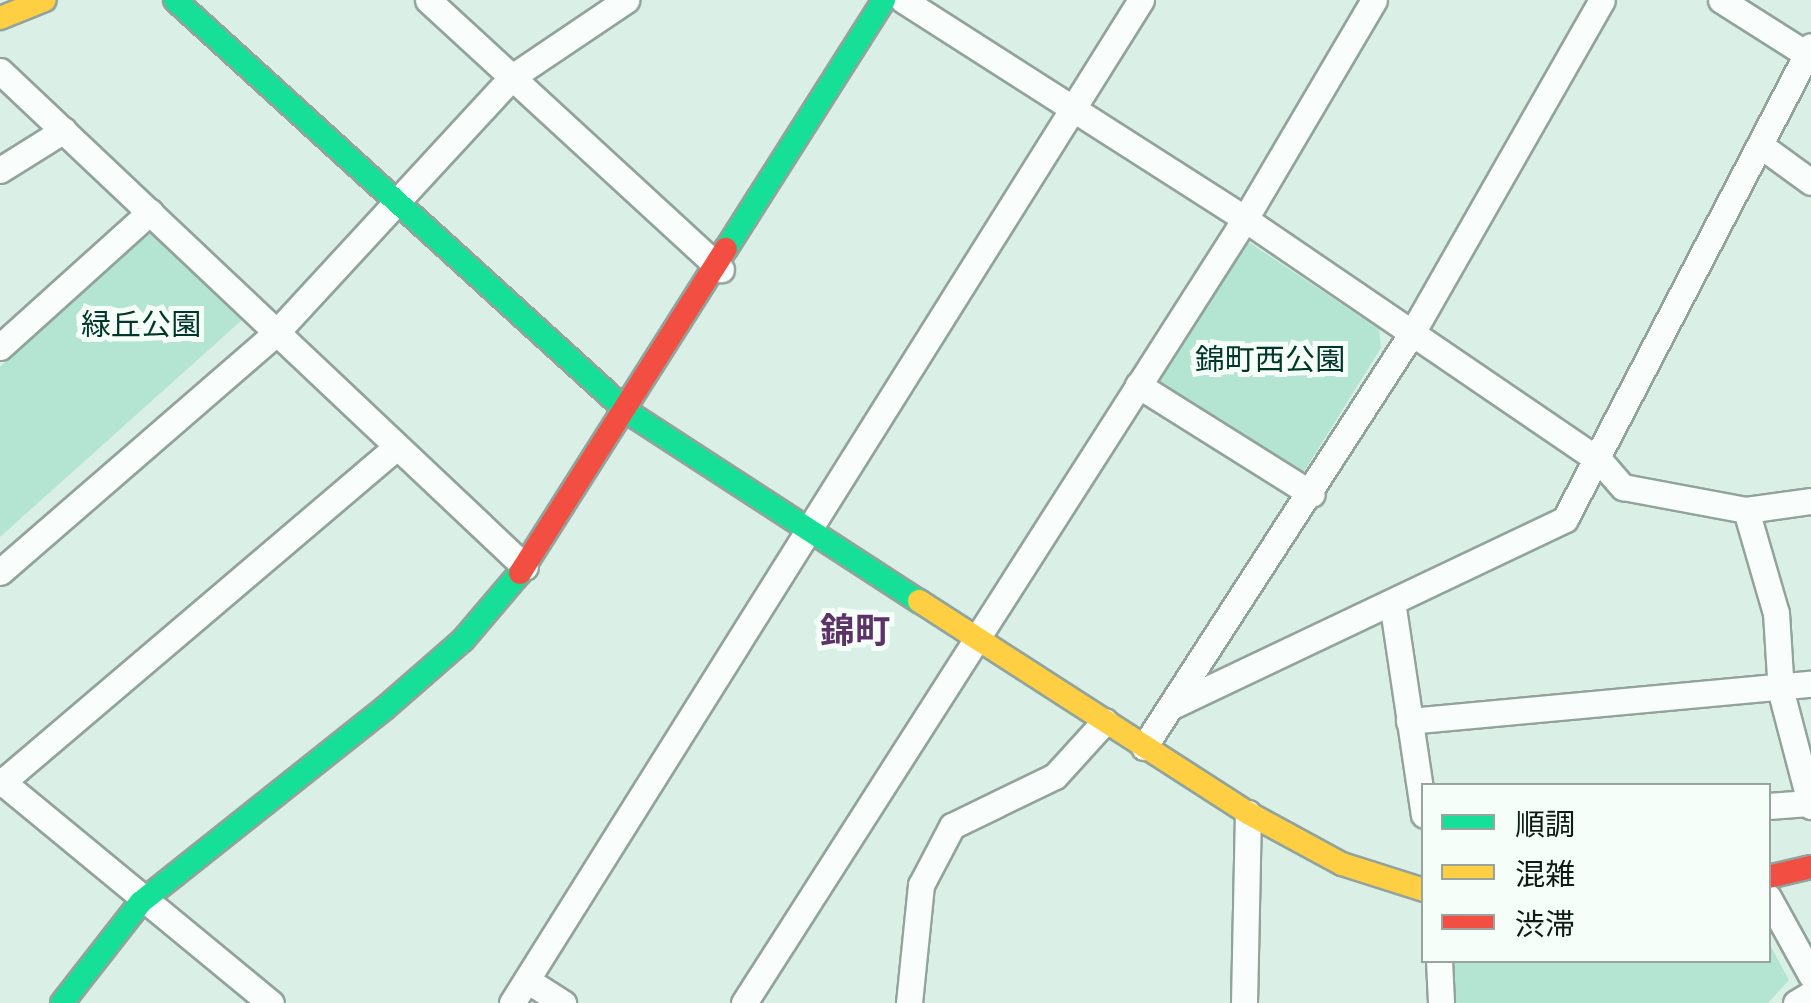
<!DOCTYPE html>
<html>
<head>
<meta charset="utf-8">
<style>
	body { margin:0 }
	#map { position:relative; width:1811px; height:1003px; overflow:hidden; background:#daf0e7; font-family:"IBM Plex Sans","Noto Sans JP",sans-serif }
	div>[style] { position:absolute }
	.green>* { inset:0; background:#b4e4d2 }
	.roads { filter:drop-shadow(2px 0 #92a39c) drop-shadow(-2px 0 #92a39c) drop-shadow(0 2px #92a39c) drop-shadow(0 -2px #92a39c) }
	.street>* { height:25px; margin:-12.5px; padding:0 12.5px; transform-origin:12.5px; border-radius:12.5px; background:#f9fdfb }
	.fast>* { height:22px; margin:-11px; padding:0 11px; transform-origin:11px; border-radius:11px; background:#16e098 }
	.slow>* { height:22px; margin:-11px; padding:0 11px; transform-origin:11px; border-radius:11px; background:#ffcf43 }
	.jam>* { height:22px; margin:-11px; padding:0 11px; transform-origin:11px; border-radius:11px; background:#f24e42 }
	span { translate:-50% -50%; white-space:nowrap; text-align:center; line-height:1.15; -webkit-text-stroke:10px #f6fefa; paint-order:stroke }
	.park-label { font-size:30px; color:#003728 }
	.quarter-label { font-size:35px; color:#5c3268; font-weight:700 }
	.legend { position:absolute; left:1421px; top:783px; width:350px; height:180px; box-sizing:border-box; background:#f6fefa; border:2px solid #99a49f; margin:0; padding:12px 18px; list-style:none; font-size:30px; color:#0d1c16 }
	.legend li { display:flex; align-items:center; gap:20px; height:50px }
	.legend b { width:50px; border:2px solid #99a49f }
</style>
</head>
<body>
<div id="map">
	<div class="green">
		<i style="clip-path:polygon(158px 221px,252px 311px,0 537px,0 367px)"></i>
		<i style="clip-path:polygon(1250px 243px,1379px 329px,1381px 348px,1305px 470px,1291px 474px,1160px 391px,1157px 378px,1236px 245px)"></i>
		<i style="clip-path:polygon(1769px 943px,1789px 980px,1768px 1003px,1450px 1003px,1448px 961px,1768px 960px)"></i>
	</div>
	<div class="roads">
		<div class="street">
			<i style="left:428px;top:0;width:398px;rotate:42.6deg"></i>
			<i style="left:903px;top:0;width:406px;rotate:32.6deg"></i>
			<i style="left:1245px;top:219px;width:430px;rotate:34.3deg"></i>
			<i style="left:1600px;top:461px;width:35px;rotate:49deg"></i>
			<i style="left:1623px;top:487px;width:125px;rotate:10.6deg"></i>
			<i style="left:1746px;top:510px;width:66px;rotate:-7.9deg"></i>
			<i style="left:1721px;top:0;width:101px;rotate:32.4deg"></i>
			<i style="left:0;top:71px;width:722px;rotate:43.37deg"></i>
			<i style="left:1760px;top:145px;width:63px;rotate:36deg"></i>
			<i style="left:0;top:170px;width:75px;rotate:-32deg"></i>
			<i style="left:0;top:347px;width:202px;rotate:-42deg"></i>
			<i style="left:1138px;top:385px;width:205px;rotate:32.1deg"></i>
			<i style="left:1746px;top:510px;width:107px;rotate:73.8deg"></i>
			<i style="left:1776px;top:613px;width:79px;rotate:86.4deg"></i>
			<i style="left:1781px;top:692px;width:118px;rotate:75.3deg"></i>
			<i style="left:0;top:572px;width:362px;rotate:-40.9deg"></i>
			<i style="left:274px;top:335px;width:351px;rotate:-47.3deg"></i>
			<i style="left:512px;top:77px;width:138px;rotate:-34deg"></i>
			<i style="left:1393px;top:608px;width:209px;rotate:81.5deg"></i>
			<i style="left:1172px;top:706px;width:435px;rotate:-25.4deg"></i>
			<i style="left:1565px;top:519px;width:533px;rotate:-62.52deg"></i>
			<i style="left:1409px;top:721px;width:404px;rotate:-5.3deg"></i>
			<i style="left:1144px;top:747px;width:493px;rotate:-57.1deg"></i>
			<i style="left:1412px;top:333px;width:383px;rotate:-60.3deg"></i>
			<i style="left:0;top:780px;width:351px;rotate:39.5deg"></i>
			<i style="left:0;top:784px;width:517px;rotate:-40.37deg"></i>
			<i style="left:1768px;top:806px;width:41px;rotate:-4.2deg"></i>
			<i style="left:1768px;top:897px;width:89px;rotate:61.1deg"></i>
			<i style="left:1439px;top:960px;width:43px;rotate:87.3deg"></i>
			<i style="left:527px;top:980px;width:43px;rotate:32.6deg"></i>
			<i style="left:512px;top:1003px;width:1184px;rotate:-57.91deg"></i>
			<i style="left:744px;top:1003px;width:930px;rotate:-57.42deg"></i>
			<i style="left:1245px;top:219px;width:254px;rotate:-59.5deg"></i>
			<i style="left:909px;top:1003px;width:119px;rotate:-84.2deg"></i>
			<i style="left:921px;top:885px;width:67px;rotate:-62.3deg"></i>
			<i style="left:952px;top:826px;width:114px;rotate:-25.9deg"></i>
			<i style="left:1055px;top:776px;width:74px;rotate:-47.7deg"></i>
			<i style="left:1244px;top:1003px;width:190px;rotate:-88.8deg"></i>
			<i style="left:1796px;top:1003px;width:17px;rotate:-31deg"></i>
		</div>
		<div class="fast">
			<i style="left:175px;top:0;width:614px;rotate:42.29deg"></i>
			<i style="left:629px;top:413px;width:346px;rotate:33deg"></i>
			<i style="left:726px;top:249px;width:295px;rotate:-57.6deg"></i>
			<i style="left:62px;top:1003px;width:128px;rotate:-52deg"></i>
			<i style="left:141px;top:902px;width:312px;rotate:-38.5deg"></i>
			<i style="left:385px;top:708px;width:103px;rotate:-41.1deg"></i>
			<i style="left:463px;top:640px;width:88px;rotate:-49.6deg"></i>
		</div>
		<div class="slow">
			<i style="left:0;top:18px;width:48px;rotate:-21.8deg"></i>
			<i style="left:919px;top:601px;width:391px;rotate:32.8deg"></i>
			<i style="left:1248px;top:813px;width:107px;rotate:28.5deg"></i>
			<i style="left:1342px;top:864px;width:86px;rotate:17.6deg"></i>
		</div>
		<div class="jam">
			<i style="left:520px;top:573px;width:384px;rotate:-57.6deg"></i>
			<i style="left:1768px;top:877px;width:44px;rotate:-13.1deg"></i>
		</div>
	</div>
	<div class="park-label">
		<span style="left:141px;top:324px">緑丘公園</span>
		<span style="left:1270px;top:359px">錦町西公園</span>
	</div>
	<div class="quarter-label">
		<span style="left:855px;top:630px">錦町</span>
	</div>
	<ul class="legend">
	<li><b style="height:12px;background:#16e098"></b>順調</li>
	<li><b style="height:12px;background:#ffcf43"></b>混雑</li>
	<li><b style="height:12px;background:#f24e42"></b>渋滞</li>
	</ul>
</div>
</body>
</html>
